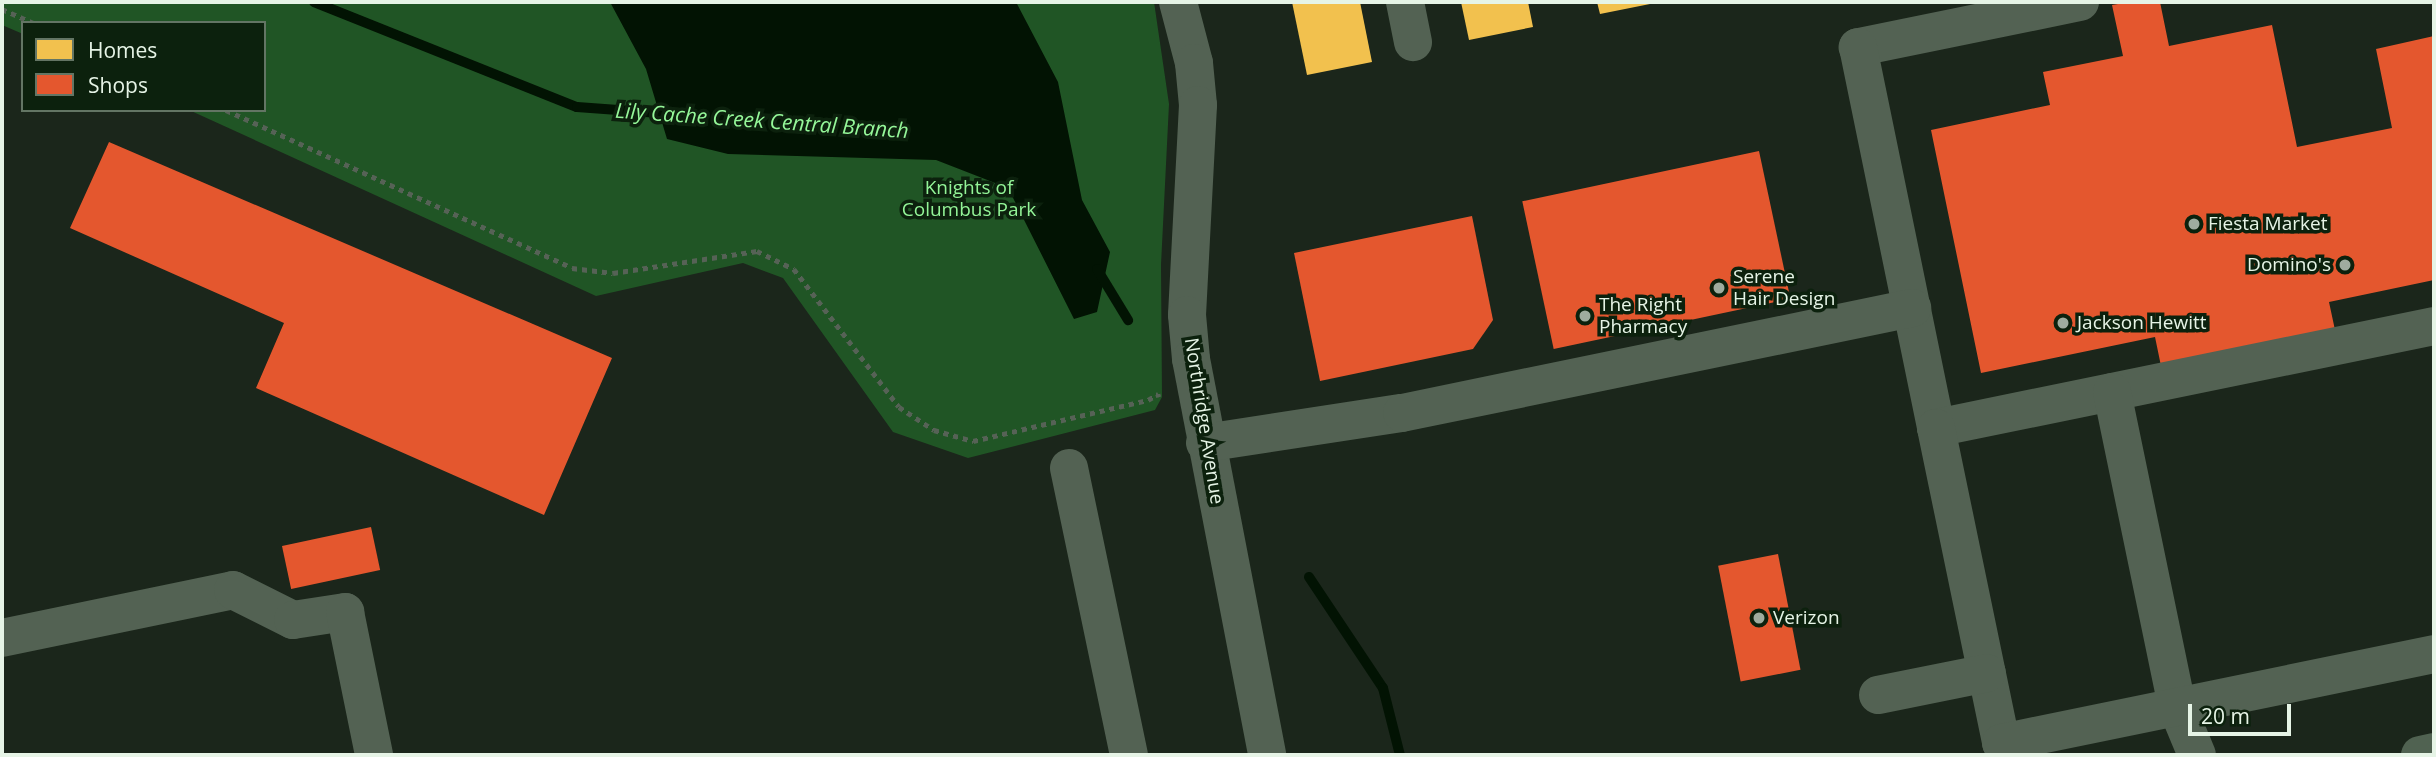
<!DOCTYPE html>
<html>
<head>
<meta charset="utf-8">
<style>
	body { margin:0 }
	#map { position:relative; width:2436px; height:757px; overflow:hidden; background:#1b261b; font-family:"Open Sans",sans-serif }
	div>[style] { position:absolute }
	.green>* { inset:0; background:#205525 }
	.water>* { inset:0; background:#021303 }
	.homes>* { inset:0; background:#f2c14e }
	.shops>* { inset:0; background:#e4572e; transform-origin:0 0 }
	.stream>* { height:10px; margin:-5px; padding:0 5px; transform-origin:5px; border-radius:5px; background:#021303 }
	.path>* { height:4.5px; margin-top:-2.25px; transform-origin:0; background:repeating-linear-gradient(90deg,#566256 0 5px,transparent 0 10px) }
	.minor>* { height:38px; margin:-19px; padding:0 19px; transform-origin:19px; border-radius:19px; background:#536253 }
	.major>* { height:38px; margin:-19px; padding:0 19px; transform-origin:19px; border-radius:19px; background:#506251 }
	.dots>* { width:19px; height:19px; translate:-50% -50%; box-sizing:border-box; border:4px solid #0c210d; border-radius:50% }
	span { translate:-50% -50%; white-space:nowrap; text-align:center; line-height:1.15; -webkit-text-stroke:7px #0c210d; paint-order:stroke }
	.park-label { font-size:19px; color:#93f497 }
	.poi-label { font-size:19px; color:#e6f4e6 }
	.left { translate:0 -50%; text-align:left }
	.right { translate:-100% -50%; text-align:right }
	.street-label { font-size:19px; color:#e6f4e6 }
	.water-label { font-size:21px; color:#95f799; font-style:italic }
	.frame { position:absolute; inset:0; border:4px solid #e6f4e6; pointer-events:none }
	.legend { position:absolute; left:21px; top:21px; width:245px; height:91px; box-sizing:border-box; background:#0c210d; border:2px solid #637564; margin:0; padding:9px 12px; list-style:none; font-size:21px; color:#e6f4e6 }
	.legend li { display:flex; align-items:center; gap:14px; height:35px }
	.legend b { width:35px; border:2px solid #637564 }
	.scale { position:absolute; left:2188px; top:704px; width:103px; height:32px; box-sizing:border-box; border:4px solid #e6f4e6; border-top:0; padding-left:9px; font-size:21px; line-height:24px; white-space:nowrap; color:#e6f4e6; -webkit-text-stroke:5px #0c210d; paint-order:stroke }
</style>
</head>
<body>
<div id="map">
	<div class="green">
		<i style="clip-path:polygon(2px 2px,1154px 2px,1169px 104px,1161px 265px,1162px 397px,1155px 410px,968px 458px,893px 432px,783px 278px,743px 263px,596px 296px,189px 110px,264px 110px,264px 23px,23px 23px,23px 34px,2px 25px)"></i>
	</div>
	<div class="water">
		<i style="clip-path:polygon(610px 2px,1016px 2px,1058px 82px,1082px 200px,1110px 252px,1097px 312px,1074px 319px,1008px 188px,936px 160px,728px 154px,667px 139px,646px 69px)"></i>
	</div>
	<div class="homes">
		<i style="clip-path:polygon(1292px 2px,1360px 2px,1372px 62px,1307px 75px)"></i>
		<i style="clip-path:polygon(1461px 2px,1528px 2px,1533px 27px,1469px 40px)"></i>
		<i style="clip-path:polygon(1597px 2px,1655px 2px,1655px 3px,1600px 14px)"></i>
	</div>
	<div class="shops">
		<i style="clip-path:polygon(2130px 2px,2160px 2px,2169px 46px,2272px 25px,2297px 147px,2392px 128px,2376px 49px,2434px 36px,2434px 280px,2329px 302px,2335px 330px,2161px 366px,2155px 337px,1981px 373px,1931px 130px,2050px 105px,2043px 72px,2123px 56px,2112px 5px)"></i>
		<i style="clip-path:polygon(109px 142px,612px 358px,544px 515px,256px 388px,284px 323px,70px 228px)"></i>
		<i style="left:1759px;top:151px;width:151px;height:242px;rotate:78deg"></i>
		<i style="clip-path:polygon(1472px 216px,1493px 320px,1473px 349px,1320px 381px,1294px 253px)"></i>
		<i style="left:371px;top:527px;width:44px;height:91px;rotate:78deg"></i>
		<i style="left:1778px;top:554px;width:118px;height:61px;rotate:79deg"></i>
	</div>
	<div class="stream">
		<i style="left:314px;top:2px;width:283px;rotate:21.8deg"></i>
		<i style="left:577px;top:107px;width:96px;rotate:4.2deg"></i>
		<i style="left:1097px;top:269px;width:60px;rotate:58.7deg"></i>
		<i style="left:1309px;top:577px;width:133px;rotate:56.3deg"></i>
		<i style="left:1383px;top:688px;width:69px;rotate:75.8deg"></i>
	</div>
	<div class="path">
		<i style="left:2px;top:9px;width:34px;rotate:24deg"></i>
		<i style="left:226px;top:110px;width:380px;rotate:24.5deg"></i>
		<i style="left:572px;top:268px;width:41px;rotate:7deg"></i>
		<i style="left:613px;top:273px;width:146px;rotate:-8.7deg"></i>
		<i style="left:757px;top:251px;width:41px;rotate:25.9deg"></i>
		<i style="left:794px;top:269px;width:173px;rotate:52.7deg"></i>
		<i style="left:899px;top:407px;width:42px;rotate:33.3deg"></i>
		<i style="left:934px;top:430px;width:41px;rotate:15.8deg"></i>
		<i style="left:973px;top:441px;width:180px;rotate:-13.2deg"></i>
		<i style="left:1148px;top:400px;width:12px;rotate:-31deg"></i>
		<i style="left:1158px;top:394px;width:3px;rotate:72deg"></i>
	</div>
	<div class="minor">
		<i style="left:1178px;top:2px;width:63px;rotate:75.3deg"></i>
		<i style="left:1194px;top:63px;width:42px;rotate:84.6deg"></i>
		<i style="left:1198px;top:105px;width:210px;rotate:93deg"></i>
		<i style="left:1187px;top:315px;width:44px;rotate:84.8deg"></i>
		<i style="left:1191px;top:359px;width:403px;rotate:79.1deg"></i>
		<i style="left:1405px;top:2px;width:41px;rotate:78.7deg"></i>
		<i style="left:2080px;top:2px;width:227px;rotate:168.5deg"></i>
		<i style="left:1858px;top:47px;width:389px;rotate:78.4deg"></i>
		<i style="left:1936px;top:428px;width:508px;rotate:-11.58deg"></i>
		<i style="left:2112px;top:392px;width:322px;rotate:78.3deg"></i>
		<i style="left:2177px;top:707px;width:52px;rotate:67.4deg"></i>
		<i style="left:1936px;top:428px;width:322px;rotate:78.3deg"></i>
		<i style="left:2001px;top:743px;width:442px;rotate:-11.6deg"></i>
		<i style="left:1205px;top:443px;width:199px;rotate:-8.7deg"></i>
		<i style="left:1402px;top:413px;width:521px;rotate:-11.63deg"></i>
		<i style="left:1069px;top:468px;width:293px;rotate:78.2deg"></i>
		<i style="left:2px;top:638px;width:236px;rotate:-11.7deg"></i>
		<i style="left:233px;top:590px;width:67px;rotate:26.6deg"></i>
		<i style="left:293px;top:620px;width:53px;rotate:-8.7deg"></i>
		<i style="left:345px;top:612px;width:146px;rotate:78.5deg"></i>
		<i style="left:1878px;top:695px;width:111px;rotate:-11.4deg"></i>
	</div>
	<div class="major">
		<i style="left:2420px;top:755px;width:14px;rotate:-12deg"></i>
	</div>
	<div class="dots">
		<i style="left:2194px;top:224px;background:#9fac9f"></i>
		<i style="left:2345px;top:265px;background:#9fac9f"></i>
		<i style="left:1719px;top:288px;background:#9fac9f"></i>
		<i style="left:1585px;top:316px;background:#9fac9f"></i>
		<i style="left:2063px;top:323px;background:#9fac9f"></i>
		<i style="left:1759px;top:618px;background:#9fac9f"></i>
	</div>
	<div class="park-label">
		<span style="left:969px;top:199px">Knights of<br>Columbus Park</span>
	</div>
	<div class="poi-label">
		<span class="left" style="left:2208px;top:224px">Fiesta Market</span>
		<span class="right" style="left:2331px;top:265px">Domino's</span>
		<span class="left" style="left:1733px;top:288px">Serene<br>Hair Design</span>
		<span class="left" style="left:1599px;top:316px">The Right<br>Pharmacy</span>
		<span class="left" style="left:2077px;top:323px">Jackson Hewitt</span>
		<span class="left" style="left:1773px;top:618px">Verizon</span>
	</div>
	<div class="street-label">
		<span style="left:1204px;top:421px;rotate:81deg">Northridge Avenue</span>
	</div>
	<div class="water-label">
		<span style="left:762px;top:120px;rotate:4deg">Lily Cache Creek Central Branch</span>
	</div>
	<div class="frame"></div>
	<ul class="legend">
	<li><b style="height:19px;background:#f2c14e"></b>Homes</li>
	<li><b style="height:19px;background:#e4572e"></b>Shops</li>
	</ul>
	<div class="scale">20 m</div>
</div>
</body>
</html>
